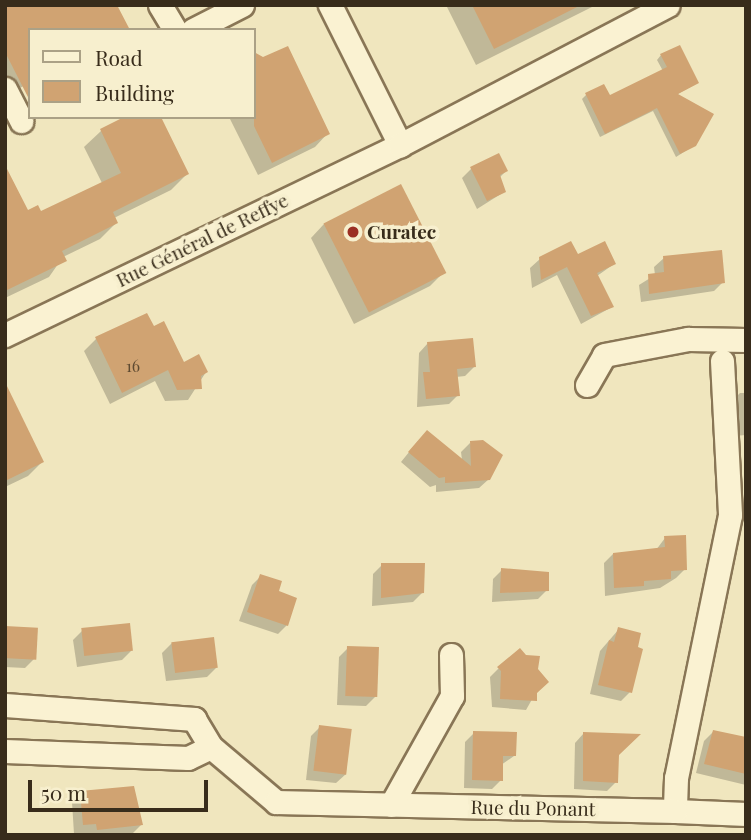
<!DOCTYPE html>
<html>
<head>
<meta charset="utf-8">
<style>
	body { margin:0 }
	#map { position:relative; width:751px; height:840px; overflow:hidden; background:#f0e6be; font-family:"Playfair Display",serif }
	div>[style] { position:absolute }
	.shadow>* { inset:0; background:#0003 }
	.building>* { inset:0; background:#d0a372; transform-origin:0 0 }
	.roads { filter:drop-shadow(2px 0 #897656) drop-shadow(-2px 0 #897656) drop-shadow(0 2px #897656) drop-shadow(0 -2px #897656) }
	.street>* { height:23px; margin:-11.5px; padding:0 11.5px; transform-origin:11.5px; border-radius:11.5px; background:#faf2d2 }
	.dots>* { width:19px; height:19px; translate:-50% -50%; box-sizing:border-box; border:4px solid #f7efce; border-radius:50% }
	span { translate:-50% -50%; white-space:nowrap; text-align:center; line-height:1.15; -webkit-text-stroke:7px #f7efce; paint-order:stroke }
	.number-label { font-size:16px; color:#5e4a31 }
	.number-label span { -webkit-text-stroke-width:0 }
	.poi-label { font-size:19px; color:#382c1b; font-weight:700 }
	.left { translate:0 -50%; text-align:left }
	.street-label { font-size:19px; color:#382c1b }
	.frame { position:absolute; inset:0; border:7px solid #382c1b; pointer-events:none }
	.legend { position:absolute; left:28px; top:28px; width:228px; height:91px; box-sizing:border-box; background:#f7efce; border:2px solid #aba186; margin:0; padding:9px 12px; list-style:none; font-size:21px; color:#382c1b }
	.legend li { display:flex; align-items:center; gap:14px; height:35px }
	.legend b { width:35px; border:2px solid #aba186 }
	.scale { position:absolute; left:28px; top:780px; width:180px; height:32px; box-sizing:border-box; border:4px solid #382c1b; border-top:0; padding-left:9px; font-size:21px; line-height:24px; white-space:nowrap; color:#382c1b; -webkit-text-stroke:5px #f7efce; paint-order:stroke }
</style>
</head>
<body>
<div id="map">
	<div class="shadow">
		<i style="clip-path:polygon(5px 5px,30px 30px,30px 83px,5px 95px)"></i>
		<i style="clip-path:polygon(446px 5px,596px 5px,476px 65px)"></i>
		<i style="clip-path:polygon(255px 55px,328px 133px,315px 147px,258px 175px,229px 117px,254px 117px)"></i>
		<i style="clip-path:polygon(661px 55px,697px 83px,676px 95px,695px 145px,676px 157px,653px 111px,600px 137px,582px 99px,586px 95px,609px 97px,663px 71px,657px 60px)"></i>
		<i style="clip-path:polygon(128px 117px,187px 174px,171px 190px,114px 218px,116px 223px,100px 239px,63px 257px,49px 277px,5px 298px,5px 193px,27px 212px,41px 213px,102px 183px,84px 147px,101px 131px)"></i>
		<i style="clip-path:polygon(471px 169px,506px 171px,499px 178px,504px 192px,477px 209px,462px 178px)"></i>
		<i style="clip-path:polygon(324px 224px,443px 273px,430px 286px,354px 324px,311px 238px)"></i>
		<i style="clip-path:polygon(664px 258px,723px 282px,714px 291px,641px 302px,639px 285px,655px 275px,654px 267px)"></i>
		<i style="clip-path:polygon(540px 259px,614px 264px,597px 276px,612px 307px,581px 324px,557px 275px,532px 288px,530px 268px)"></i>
		<i style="clip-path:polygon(96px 339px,183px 364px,206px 372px,188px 400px,165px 401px,155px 381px,110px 404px,84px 351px)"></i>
		<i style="clip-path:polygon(428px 343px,474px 367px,465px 376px,456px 377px,458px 395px,449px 404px,417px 407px,419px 353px)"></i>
		<i style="clip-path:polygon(5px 388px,42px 462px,28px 476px,5px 487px)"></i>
		<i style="clip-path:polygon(740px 393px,746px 393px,746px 435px,734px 436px,731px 402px)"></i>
		<i style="clip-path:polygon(418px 441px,462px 460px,461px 452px,470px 443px,489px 479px,479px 488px,436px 492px,436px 485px,430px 487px,401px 462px)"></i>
		<i style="clip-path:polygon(665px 538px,685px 569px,676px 578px,660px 588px,605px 596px,604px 563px,613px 554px,656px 550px)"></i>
		<i style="clip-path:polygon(382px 565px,422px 593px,413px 602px,372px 606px,373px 574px)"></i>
		<i style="clip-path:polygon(502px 570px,547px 590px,538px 599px,492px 602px,493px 579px)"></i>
		<i style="clip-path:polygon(261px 576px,276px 592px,287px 625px,278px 634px,239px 621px,252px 585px)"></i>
		<i style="clip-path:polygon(5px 628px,34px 659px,25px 668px,5px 667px)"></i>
		<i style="clip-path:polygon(619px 629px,636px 649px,630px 692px,621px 701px,590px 694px,600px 651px)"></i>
		<i style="clip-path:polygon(82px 631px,131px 651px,122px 660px,77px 667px,73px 640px)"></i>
		<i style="clip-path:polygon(172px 643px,216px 668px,207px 677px,166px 681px,162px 653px)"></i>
		<i style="clip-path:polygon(348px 648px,376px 696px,366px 706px,337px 705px,339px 657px)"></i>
		<i style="clip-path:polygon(499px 668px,535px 694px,526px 710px,492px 707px,490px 677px)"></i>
		<i style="clip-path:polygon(320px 727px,346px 774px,336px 783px,306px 780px,311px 736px)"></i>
		<i style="clip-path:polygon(713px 732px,746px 739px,746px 785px,696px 773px,704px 741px)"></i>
		<i style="clip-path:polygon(474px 733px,514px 756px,501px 765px,501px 780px,492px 789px,464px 788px,465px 742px)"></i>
		<i style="clip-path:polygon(584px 733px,618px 755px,616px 782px,607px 791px,574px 789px,575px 743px)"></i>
		<i style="clip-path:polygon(81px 793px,141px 825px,132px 834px,74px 834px,72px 802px)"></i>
	</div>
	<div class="building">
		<i style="clip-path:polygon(5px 5px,117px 5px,130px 30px,30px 30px,30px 101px,5px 52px)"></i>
		<i style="clip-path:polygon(472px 5px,581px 5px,494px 49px)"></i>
		<i style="clip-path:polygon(680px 45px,699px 83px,678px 94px,714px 114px,696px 146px,680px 154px,657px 108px,605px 134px,585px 93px,604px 84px,610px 95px,667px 67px,660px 54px)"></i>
		<i style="clip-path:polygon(288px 46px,330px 134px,272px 163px,254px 126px,254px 52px,263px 57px)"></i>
		<i style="clip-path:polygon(124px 117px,161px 117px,189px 174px,113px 212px,118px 223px,62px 251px,67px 261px,5px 291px,5px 165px,28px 210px,38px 205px,41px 211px,121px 173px,100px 129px)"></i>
		<i style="clip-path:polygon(499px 153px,508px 171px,500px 175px,506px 192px,487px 201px,470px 167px)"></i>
		<i style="left:401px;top:184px;width:100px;height:87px;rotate:63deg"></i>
		<i style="clip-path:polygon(571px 241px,578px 254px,605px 241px,616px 264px,597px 273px,614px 307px,591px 316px,567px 267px,541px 280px,539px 257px)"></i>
		<i style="clip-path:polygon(722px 250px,725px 283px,649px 294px,648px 274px,664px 272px,663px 256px)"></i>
		<i style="clip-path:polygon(147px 313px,154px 326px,164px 321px,184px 362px,199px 354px,208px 372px,201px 376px,202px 389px,177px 390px,168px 370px,122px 393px,95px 337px)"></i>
		<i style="clip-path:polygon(473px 338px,476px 367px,457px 369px,460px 396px,426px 399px,423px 372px,430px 372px,427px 342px)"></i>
		<i style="clip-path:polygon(5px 382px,44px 462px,5px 481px)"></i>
		<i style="clip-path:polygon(427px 430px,471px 466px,470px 441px,483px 440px,503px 455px,490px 480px,445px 483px,445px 477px,439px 478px,408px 452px)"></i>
		<i style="clip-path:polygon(686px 535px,687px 570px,671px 571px,671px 579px,644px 581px,644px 586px,614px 588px,613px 553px,665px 547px,664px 536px)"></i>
		<i style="clip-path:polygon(381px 563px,425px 563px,424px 593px,381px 598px)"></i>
		<i style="clip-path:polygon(501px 568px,549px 572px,549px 591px,500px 593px)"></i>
		<i style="clip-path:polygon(260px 574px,282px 581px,279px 591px,297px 598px,288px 626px,247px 612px)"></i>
		<i style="left:130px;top:623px;width:28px;height:49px;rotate:84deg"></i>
		<i style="left:5px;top:626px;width:33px;height:32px;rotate:3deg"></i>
		<i style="clip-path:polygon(618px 627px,641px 633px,638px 647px,643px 649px,632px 693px,598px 685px,609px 640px,614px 642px)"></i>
		<i style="left:214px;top:637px;width:31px;height:43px;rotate:83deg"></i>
		<i style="left:347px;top:646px;width:32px;height:50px;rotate:2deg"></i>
		<i style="clip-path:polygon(520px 648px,526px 655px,540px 656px,538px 669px,549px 682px,537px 693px,537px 701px,500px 699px,501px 671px,497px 667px)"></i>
		<i style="left:319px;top:725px;width:33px;height:46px;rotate:7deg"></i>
		<i style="clip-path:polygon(713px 730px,746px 737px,746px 774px,704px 764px)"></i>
		<i style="clip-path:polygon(473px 731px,517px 732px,516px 756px,503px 756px,503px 781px,472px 780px)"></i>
		<i style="clip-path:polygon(583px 732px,641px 734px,619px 755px,618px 783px,583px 781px)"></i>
		<i style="clip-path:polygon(134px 786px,143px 825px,97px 830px,96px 824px,83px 825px,80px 791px)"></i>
	</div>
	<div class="roads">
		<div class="street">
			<i style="left:160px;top:5px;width:29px;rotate:59deg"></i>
			<i style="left:330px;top:5px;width:157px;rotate:63.4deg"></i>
			<i style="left:193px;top:30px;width:55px;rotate:-27deg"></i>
			<i style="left:5px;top:89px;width:36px;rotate:63deg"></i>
			<i style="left:5px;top:335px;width:438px;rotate:-25.7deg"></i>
			<i style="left:400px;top:145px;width:302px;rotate:-27.6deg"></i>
			<i style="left:722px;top:361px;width:154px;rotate:87deg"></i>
			<i style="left:730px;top:515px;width:268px;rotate:101.6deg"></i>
			<i style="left:676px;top:778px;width:33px;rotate:92deg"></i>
			<i style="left:675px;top:811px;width:71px;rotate:2.4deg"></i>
			<i style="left:587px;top:385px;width:34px;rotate:-60deg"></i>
			<i style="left:604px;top:355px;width:86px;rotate:-10.8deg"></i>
			<i style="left:688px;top:339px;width:58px;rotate:1deg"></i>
			<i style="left:5px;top:705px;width:190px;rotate:4.2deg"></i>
			<i style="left:194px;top:719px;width:33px;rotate:59deg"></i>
			<i style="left:211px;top:747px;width:85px;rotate:40.2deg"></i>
			<i style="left:276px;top:802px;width:399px;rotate:1.3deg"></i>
			<i style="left:5px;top:751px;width:183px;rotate:2.2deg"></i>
			<i style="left:188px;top:758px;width:25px;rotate:-26deg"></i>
			<i style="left:391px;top:805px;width:125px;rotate:-60.8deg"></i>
			<i style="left:452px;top:696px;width:41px;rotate:-91.4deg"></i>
		</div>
	</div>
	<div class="dots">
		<i style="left:353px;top:232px;background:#9b2f23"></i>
	</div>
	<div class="number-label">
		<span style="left:133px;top:366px">16</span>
	</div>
	<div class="poi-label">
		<span class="left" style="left:367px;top:232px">Curatec</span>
	</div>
	<div class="street-label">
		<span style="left:202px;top:240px;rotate:-26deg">Rue Général de Reffye</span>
		<span style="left:533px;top:808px;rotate:1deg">Rue du Ponant</span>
	</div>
	<div class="frame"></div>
	<ul class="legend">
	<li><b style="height:9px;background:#faf2d2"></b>Road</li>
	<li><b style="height:19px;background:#d0a372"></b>Building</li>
	</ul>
	<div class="scale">50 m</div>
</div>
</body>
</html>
